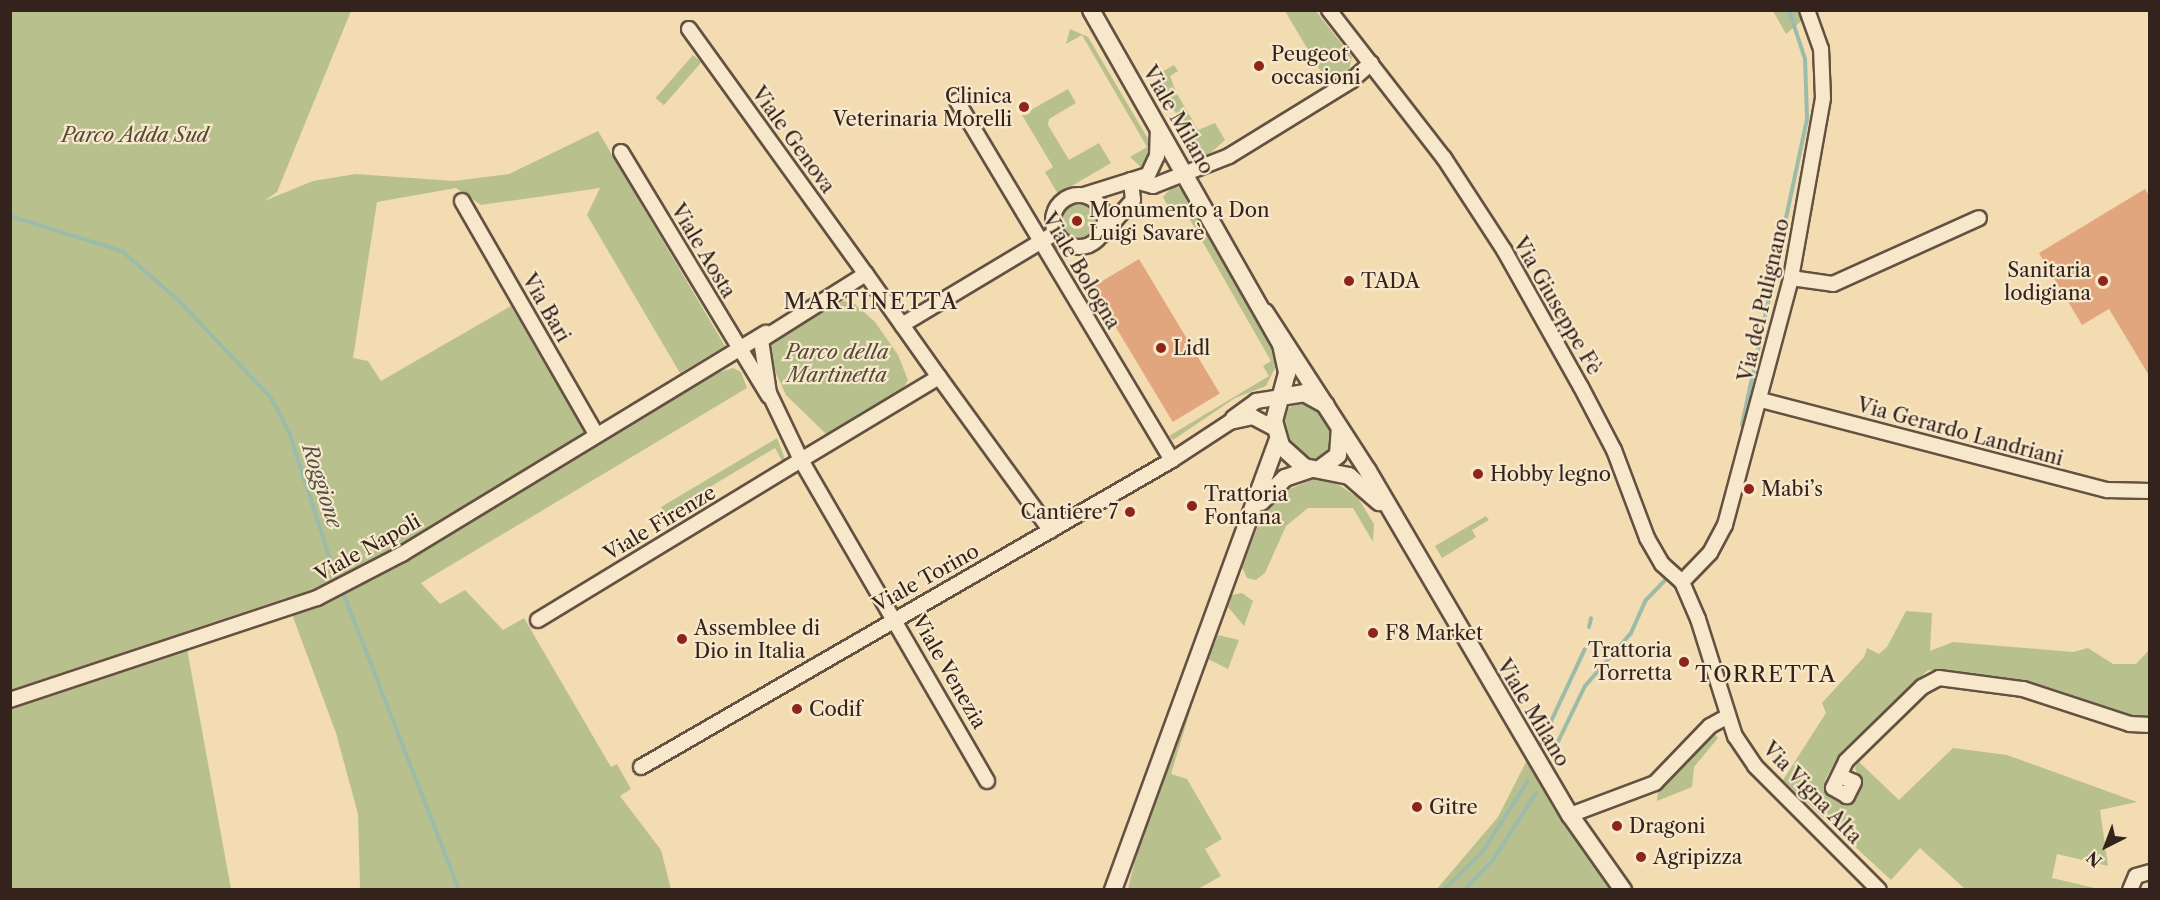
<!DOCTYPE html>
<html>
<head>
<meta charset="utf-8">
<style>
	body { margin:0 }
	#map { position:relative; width:2160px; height:900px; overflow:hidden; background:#f3dcb1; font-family:"Libre Caslon Text",serif }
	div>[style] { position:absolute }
	.green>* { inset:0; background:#b8c18e; transform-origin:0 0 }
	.round { border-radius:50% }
	.stream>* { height:4px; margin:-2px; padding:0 2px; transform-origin:2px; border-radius:2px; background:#9cbca9 }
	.building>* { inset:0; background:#e2a67f; transform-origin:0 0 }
	.roads { filter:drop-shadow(2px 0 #645142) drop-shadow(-2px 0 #645142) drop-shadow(0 2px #645142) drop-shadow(0 -2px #645142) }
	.minor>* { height:14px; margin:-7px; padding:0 7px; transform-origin:7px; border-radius:7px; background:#f7e8cc }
	.minor>.ring { margin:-7px; padding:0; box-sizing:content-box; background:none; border:14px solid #f7e8cc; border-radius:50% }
	.tertiary>* { height:16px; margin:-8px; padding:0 8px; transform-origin:8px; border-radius:8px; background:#f7e8cc }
	.dots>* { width:16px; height:16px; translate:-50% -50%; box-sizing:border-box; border:3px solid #f7e8cc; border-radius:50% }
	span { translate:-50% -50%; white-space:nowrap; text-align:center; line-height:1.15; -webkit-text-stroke:4.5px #f7e8cc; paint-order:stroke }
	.poi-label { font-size:20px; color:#34231d }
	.left { translate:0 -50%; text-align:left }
	.right { translate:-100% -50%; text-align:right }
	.street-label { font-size:20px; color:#34231d }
	.park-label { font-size:20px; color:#554a39; font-style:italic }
	.water-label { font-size:21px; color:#535147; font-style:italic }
	.quarter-label { font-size:22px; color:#34231d; letter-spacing:1.5px }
	.frame { position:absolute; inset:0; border:12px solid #34231d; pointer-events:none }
	.north { position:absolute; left:2076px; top:816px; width:60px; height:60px; -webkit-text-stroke:4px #f7e8cc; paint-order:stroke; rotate:222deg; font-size:16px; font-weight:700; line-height:24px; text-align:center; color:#34231d }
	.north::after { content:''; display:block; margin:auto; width:21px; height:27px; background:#34231d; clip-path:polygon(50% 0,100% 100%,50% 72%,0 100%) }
</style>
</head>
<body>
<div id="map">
	<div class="green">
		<i style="clip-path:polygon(10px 11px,351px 11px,277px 192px,264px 201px,313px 181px,356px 174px,454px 181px,509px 174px,598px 131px,725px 346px,680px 373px,587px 215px,600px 188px,481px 205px,456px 188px,377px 202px,353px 358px,368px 361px,381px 381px,511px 306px,584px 432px,420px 535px,348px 573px,353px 585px,378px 574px,717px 373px,733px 368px,741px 372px,747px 388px,421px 583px,440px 604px,465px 590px,503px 630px,524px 618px,611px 767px,617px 764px,631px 789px,620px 796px,661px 850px,671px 889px,360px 889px,358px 814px,336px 733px,286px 598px,184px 632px,231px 889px,11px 889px)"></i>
		<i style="clip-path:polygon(1285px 11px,1316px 11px,1352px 57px,1348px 74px,1330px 87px)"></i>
		<i style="clip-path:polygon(1773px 11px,1813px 11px,1786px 34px)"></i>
		<i style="clip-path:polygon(1070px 29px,1088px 37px,1150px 142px,1152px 153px,1144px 170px,1130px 157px,1147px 147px,1082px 35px,1066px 44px)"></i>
		<i style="left:693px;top:55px;width:11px;height:57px;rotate:41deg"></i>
		<i style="clip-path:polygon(1174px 65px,1178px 71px,1170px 76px,1176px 92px,1198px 130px,1215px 123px,1225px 140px,1204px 159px,1156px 81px,1158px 74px)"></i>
		<i style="clip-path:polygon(1068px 89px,1076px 103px,1049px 119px,1048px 125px,1069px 160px,1099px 143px,1111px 163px,1058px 194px,1045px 172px,1053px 167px,1022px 115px)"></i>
		<i style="clip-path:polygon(1174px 185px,1181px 189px,1270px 343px,1276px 366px,1266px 386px,1235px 398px,1173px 440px,1169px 436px,1269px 376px,1263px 366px,1271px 361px,1181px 204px,1170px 210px,1163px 197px)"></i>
		<i class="round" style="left:1059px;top:202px;width:38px;height:38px"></i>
		<i style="clip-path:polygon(840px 300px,855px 304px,875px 322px,898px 355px,908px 380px,903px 390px,826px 434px,786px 395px,773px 367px,770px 342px)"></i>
		<i style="clip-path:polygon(1302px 400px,1317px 406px,1333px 431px,1330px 452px,1319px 461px,1306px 459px,1289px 444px,1281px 426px,1285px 410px)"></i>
		<i style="clip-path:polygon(777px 438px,785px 459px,782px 461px,775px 448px,665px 514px,661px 507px)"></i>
		<i style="clip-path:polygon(1314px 479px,1335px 482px,1358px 498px,1374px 524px,1373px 542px,1353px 508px,1308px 508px,1286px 526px,1265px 573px,1256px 580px,1247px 578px,1242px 567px,1265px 508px,1284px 487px,1287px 490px)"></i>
		<i style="clip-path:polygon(1486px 516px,1489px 520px,1472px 530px,1476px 537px,1442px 558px,1435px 546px)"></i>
		<i style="clip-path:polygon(1242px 593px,1253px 601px,1244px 626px,1228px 607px,1232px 595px)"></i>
		<i style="clip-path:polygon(1906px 611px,1932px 613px,1930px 651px,1953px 642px,2073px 652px,2088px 648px,2113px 664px,2136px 664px,2149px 650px,2149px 718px,2139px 719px,2045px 686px,1928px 670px,1840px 753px,1825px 780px,1834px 798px,1842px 802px,1855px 799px,1861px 789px,1855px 768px,1858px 761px,1899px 800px,1953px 748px,2007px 755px,2137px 802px,2100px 810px,2108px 866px,2057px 854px,2052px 878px,2099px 889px,1965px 889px,1920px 848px,1891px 880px,1783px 780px,1826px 713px,1822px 703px,1864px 657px,1867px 648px,1879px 654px,1887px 647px)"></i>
		<i style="clip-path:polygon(1218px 635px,1239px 640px,1228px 669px,1208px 659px)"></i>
		<i style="clip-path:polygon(1196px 692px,1171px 774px,1187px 779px,1222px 839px,1205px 849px,1221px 876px,1198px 889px,1128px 889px,1138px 847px)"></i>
		<i style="clip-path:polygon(1712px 731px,1718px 738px,1694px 767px,1692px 787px,1657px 801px,1658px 789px)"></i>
		<i style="clip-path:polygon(1528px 758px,1616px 890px,1436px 890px,1498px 817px)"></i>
	</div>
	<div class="stream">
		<i style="left:10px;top:216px;width:117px;rotate:17.4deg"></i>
		<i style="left:122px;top:251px;width:77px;rotate:41.3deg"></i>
		<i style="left:180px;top:302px;width:132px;rotate:46.5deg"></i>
		<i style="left:271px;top:398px;width:38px;rotate:62deg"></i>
		<i style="left:289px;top:432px;width:133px;rotate:72.1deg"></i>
		<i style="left:330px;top:559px;width:355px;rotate:68.7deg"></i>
		<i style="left:1742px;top:425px;width:314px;rotate:-78deg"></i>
		<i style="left:1807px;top:118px;width:59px;rotate:-91.9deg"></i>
		<i style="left:1805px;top:59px;width:52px;rotate:-108.1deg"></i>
		<i style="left:1589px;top:627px;width:9px;rotate:-77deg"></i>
		<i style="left:1539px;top:747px;width:108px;rotate:-64.9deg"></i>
		<i style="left:1554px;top:750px;width:71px;rotate:-64.2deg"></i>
		<i style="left:1585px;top:686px;width:70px;rotate:-49deg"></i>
		<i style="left:1631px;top:633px;width:36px;rotate:-66deg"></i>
		<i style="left:1646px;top:600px;width:29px;rotate:-46deg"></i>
		<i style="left:1444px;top:890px;width:55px;rotate:-45deg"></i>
		<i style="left:1483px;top:851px;width:83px;rotate:-57.3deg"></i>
		<i style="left:1464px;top:890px;width:42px;rotate:-46deg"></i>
		<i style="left:1493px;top:860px;width:80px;rotate:-57.3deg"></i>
	</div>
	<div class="building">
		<i style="clip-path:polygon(2145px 189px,2150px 197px,2150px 377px,2109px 309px,2082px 325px,2039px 253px)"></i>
		<i style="left:1139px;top:259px;width:157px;height:55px;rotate:59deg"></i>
	</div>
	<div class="roads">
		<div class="minor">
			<i style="left:1329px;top:10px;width:187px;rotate:52.2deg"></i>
			<i style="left:1444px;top:158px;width:110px;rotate:56.9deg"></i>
			<i style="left:1504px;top:250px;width:157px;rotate:60.7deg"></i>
			<i style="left:1581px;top:387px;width:71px;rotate:62.4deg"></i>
			<i style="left:1614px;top:450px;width:94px;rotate:69.4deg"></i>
			<i style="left:1647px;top:538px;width:30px;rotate:60deg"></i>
			<i style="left:1662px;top:564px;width:27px;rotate:42deg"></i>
			<i style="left:1682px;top:582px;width:40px;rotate:66.6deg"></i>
			<i style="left:1698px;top:619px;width:123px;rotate:72.5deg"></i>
			<i style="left:1735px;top:736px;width:36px;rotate:56deg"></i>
			<i style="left:1755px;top:766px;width:175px;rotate:45deg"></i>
			<i style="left:689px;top:29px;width:302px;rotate:54.2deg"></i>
			<i style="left:957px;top:101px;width:418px;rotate:59.1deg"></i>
			<i style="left:621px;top:152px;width:285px;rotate:58.8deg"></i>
			<i style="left:1131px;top:180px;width:23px;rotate:15deg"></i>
			<i style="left:1153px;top:186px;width:82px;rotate:-21.5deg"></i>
			<i style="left:1229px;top:156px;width:143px;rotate:-31.6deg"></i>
			<i style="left:1351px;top:81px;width:27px;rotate:-42deg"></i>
			<i class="ring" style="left:1053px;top:195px;width:38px;height:38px"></i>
			<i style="left:1084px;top:195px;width:67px;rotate:-17.4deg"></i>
			<i style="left:1148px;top:175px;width:21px;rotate:-65deg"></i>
			<i style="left:1157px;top:156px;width:29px;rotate:-88deg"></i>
			<i style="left:462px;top:201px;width:269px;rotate:60.1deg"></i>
			<i style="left:1102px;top:235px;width:47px;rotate:-48.5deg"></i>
			<i style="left:1133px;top:200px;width:20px;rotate:-96deg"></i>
			<i style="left:866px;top:274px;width:126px;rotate:54.7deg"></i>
			<i style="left:939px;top:377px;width:161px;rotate:149deg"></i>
			<i style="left:801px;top:460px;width:74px;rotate:-115.5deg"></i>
			<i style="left:769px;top:393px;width:54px;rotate:-98.6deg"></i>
			<i style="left:761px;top:340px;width:124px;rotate:-32.2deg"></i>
			<i style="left:1791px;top:278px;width:42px;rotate:8.1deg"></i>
			<i style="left:1833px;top:284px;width:160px;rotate:-24.3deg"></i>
			<i style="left:902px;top:325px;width:179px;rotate:-31deg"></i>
			<i style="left:939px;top:377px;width:190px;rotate:54deg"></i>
			<i style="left:1761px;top:400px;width:358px;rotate:14.6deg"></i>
			<i style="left:2107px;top:490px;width:43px;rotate:1.3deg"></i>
			<i style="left:1233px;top:418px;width:29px;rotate:-36deg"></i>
			<i style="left:1256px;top:401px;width:24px;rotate:-9deg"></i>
			<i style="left:1682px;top:582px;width:40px;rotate:-46deg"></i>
			<i style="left:1710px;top:553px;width:32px;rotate:-62deg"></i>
			<i style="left:1725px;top:525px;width:256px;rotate:-75deg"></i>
			<i style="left:1791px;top:278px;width:183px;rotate:-79.9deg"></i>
			<i style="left:1823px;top:98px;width:49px;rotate:-92.3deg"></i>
			<i style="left:1821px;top:49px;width:41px;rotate:-109.7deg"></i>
			<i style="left:538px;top:620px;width:308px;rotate:-31.3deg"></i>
			<i style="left:801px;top:460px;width:371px;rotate:59.9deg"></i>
			<i style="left:10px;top:700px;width:324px;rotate:-18.4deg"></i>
			<i style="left:317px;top:598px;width:96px;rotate:-27.4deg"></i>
			<i style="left:402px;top:554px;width:426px;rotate:-31.3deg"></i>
			<i style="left:641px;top:767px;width:613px;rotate:-30.03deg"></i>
			<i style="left:1172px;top:460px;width:69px;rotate:-33.2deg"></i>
			<i style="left:1230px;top:422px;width:24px;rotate:-12deg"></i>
			<i style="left:1253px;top:417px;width:24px;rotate:28deg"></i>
			<i style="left:1840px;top:776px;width:15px;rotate:23deg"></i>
			<i style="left:1854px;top:782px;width:16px;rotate:117deg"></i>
			<i style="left:1847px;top:796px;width:16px;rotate:-150deg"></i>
			<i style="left:1833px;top:788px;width:30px;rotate:-64deg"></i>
			<i style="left:1846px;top:761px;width:106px;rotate:-44.2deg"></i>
			<i style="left:1922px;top:687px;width:19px;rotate:-28deg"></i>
			<i style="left:1939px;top:678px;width:85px;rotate:7.5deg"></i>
			<i style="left:2023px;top:689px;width:113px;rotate:18.1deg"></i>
			<i style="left:2130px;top:724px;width:20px;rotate:3deg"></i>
			<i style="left:1570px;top:815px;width:91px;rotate:-20.6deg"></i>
			<i style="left:1655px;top:783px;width:79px;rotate:-46deg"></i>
			<i style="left:1710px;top:726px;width:18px;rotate:-29deg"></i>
			<i style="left:2130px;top:890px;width:15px;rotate:-67deg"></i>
			<i style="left:2136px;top:876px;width:15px;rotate:-16deg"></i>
		</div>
		<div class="tertiary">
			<i style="left:1091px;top:10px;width:384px;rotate:60.4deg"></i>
			<i style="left:1281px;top:344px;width:30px;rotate:78deg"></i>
			<i style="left:1287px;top:373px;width:50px;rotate:105.2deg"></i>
			<i style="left:1274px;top:421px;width:26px;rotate:74deg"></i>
			<i style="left:1281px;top:446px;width:31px;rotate:42deg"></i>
			<i style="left:1304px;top:467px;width:46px;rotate:11.3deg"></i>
			<i style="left:1349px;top:476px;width:40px;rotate:41deg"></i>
			<i style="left:1265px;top:312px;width:189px;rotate:57.1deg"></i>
			<i style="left:1368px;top:471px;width:399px;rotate:59.6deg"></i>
			<i style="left:1570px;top:815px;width:92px;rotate:54.8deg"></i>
			<i style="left:1280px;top:397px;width:24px;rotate:-9deg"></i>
			<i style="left:1304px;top:393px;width:25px;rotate:29deg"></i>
			<i style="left:1321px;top:468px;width:21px;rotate:-37deg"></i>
			<i style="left:1338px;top:455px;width:26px;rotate:-86deg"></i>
			<i style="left:1261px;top:502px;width:34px;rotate:-45deg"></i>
			<i style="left:1285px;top:478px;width:28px;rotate:-19deg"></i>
			<i style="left:1113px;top:890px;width:479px;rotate:-69.9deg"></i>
		</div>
	</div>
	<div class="dots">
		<i style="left:1259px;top:66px;background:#8f2418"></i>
		<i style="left:1024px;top:107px;background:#8f2418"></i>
		<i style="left:1077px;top:221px;background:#8f2418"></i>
		<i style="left:1349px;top:281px;background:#8f2418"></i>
		<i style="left:2103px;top:281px;background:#8f2418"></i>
		<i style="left:1161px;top:348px;background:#8f2418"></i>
		<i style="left:1478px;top:474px;background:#8f2418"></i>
		<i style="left:1749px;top:489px;background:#8f2418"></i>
		<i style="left:1192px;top:506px;background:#8f2418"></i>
		<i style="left:1130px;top:512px;background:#8f2418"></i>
		<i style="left:1373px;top:633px;background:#8f2418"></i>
		<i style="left:682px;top:639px;background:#8f2418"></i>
		<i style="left:1684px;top:662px;background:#8f2418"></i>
		<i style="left:797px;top:709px;background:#8f2418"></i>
		<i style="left:1417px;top:807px;background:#8f2418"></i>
		<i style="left:1617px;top:826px;background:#8f2418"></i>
		<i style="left:1641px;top:857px;background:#8f2418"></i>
	</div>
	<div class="poi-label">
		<span class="left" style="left:1271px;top:66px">Peugeot<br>occasioni</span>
		<span class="right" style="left:1012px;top:108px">Clinica<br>Veterinaria Morelli</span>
		<span class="left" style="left:1089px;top:222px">Monumento a Don<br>Luigi Savarè</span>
		<span class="right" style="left:2091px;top:282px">Sanitaria<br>lodigiana</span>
		<span class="left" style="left:1361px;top:281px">TADA</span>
		<span class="left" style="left:1173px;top:348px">Lidl</span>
		<span class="left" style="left:1490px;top:474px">Hobby legno</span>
		<span class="left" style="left:1761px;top:489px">Mabi’s</span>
		<span class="left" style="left:1204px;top:506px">Trattoria<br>Fontana</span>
		<span class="right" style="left:1118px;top:512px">Cantiere 7</span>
		<span class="left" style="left:694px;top:640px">Assemblee di<br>Dio in Italia</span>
		<span class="left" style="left:1385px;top:633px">F8 Market</span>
		<span class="right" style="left:1672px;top:662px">Trattoria<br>Torretta</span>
		<span class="left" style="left:809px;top:709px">Codif</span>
		<span class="left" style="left:1429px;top:807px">Gitre</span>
		<span class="left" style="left:1629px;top:826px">Dragoni</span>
		<span class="left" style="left:1653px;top:857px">Agripizza</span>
	</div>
	<div class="street-label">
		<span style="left:1178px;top:120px;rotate:60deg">Viale Milano</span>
		<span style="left:793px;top:140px;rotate:54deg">Viale Genova</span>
		<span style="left:703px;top:251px;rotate:59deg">Viale Aosta</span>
		<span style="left:1081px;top:271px;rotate:59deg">Viale Bologna</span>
		<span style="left:1764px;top:300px;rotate:-77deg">Via del Pulignano</span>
		<span style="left:1557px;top:306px;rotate:60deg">Via Giuseppe Fè</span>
		<span style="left:546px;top:308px;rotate:60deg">Via Bari</span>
		<span style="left:1960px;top:432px;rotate:15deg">Via Gerardo Landriani</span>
		<span style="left:660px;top:523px;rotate:-31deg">Viale Firenze</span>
		<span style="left:368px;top:548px;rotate:-29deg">Viale Napoli</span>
		<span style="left:926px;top:578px;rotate:-29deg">Viale Torino</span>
		<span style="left:949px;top:672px;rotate:60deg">Viale Venezia</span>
		<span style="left:1533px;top:713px;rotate:59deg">Viale Milano</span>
		<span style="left:1812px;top:793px;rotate:46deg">Via Vigna Alta</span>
	</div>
	<div class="park-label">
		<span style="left:135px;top:135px">Parco Adda Sud</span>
		<span style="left:837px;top:364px">Parco della<br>Martinetta</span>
	</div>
	<div class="water-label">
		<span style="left:322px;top:486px;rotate:72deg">Roggione</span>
	</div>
	<div class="quarter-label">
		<span style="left:871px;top:302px">MARTINETTA</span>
		<span style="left:1766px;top:675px">TORRETTA</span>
	</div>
	<div class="frame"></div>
	<div class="north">N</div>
</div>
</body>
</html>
